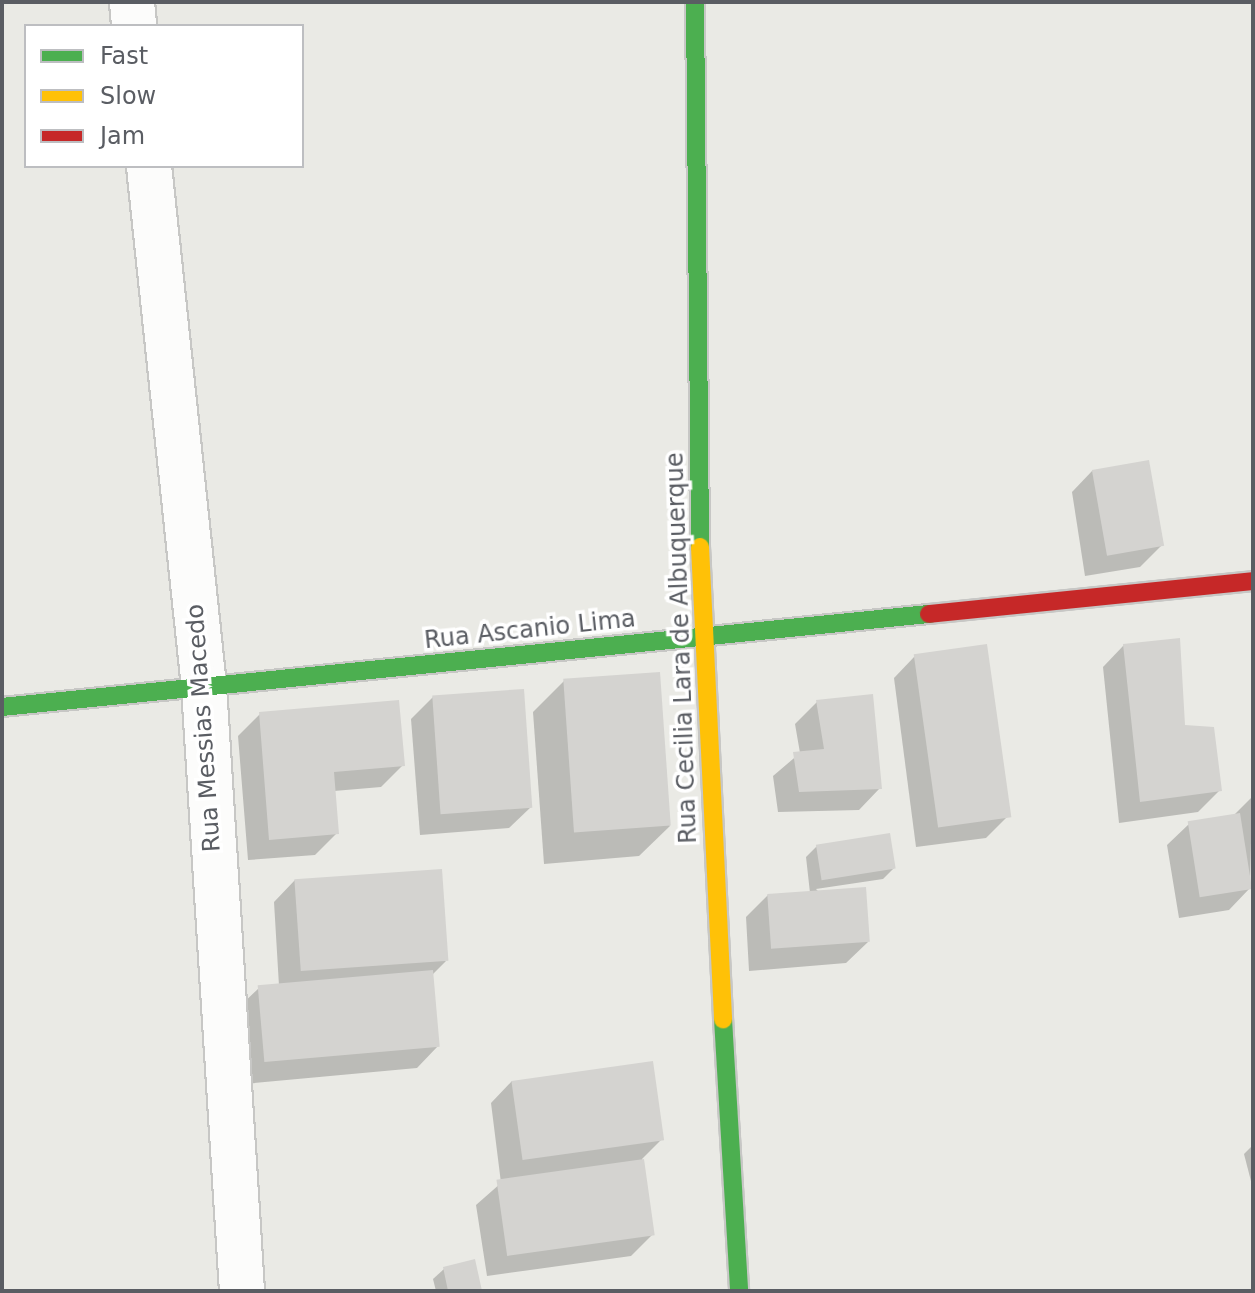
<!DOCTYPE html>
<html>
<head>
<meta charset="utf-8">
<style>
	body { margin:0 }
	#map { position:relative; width:1255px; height:1293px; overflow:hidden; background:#eaeae5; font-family:"DejaVu Sans",sans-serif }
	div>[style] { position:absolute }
	.shadow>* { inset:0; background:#0003 }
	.building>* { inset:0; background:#d4d3d0; transform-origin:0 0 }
	.roads { filter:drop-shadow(2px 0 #c7c7c5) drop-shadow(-2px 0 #c7c7c5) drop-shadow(0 2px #c7c7c5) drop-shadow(0 -2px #c7c7c5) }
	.street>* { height:44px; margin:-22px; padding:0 22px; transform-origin:22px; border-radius:22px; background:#fcfcfb }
	.fast>* { height:18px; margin:-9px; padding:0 9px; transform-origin:9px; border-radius:9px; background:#4caf50 }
	.slow>* { height:18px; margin:-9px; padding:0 9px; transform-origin:9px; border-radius:9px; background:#ffc107 }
	.jam>* { height:18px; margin:-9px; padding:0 9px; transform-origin:9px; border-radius:9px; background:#c62828 }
	span { translate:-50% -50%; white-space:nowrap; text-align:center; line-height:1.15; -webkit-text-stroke:7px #fff; paint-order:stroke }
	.street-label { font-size:24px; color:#5a5d63 }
	.frame { position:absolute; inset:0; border:4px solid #5a5d63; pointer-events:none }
	.legend { position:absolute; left:24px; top:24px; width:280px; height:144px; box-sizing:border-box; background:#fff; border:2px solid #bdbec1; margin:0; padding:10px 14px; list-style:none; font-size:24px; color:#5a5d63 }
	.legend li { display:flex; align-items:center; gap:16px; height:40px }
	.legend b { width:40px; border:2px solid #bdbec1 }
</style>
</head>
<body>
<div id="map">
	<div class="shadow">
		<i style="clip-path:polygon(1093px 470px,1161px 546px,1140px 567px,1085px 576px,1072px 492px)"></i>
		<i style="clip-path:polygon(1124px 645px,1220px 790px,1198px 812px,1119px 823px,1103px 667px)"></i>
		<i style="clip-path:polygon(915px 656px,1008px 816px,986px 838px,916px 847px,894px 678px)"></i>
		<i style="clip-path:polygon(564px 681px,670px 826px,639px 856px,544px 864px,533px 712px)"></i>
		<i style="clip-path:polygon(433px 697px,531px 807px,509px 828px,420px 835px,411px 719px)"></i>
		<i style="clip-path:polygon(817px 702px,880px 788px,859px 810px,778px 812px,773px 776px,800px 753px,795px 724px)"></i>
		<i style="clip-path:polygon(260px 714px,403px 765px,381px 787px,334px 791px,337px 833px,315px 855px,248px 860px,238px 736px)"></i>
		<i style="clip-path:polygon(1252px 797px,1250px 888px,1229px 910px,1179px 918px,1167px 845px,1189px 824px,1232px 817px)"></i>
		<i style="clip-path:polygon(817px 846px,894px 868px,883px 879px,816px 889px,868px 942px,846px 963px,749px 971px,746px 917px,768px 895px,810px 893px,806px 857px)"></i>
		<i style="clip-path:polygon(295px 880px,446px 961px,432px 975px,438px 1046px,417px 1068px,244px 1084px,237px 1009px,259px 988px,279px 986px,274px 902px)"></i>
		<i style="clip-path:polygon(512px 1081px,661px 1140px,642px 1159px,653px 1234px,631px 1256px,487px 1276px,476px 1205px,501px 1183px,491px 1103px)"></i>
		<i style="clip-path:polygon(1253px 1145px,1253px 1189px,1244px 1154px)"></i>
		<i style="clip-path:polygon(444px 1269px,480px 1291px,436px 1291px,433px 1279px)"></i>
	</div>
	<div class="building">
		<i style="left:1149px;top:460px;width:87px;height:58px;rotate:80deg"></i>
		<i style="clip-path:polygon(1180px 638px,1185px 725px,1214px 727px,1222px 791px,1140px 802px,1123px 644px)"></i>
		<i style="left:987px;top:644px;width:175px;height:74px;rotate:82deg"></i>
		<i style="left:660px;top:672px;width:154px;height:97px;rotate:86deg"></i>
		<i style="left:524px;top:689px;width:119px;height:92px;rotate:86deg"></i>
		<i style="clip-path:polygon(873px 694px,882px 789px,799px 792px,793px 752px,824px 749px,816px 700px)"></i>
		<i style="clip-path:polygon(399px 700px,405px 766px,334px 772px,339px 834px,269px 840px,259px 712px)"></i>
		<i style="left:1240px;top:813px;width:77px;height:53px;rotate:81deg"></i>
		<i style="left:890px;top:833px;width:36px;height:75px;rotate:81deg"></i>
		<i style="left:442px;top:869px;width:92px;height:148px;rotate:86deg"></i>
		<i style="left:866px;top:887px;width:55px;height:99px;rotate:86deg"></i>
		<i style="left:433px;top:970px;width:77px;height:176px;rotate:85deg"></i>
		<i style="left:653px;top:1061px;width:80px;height:143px;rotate:82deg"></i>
		<i style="left:644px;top:1159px;width:77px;height:149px;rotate:82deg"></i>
		<i style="clip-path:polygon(475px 1259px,482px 1291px,448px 1291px,443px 1267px)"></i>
	</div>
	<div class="roads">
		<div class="street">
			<i style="left:132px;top:2px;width:24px;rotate:85deg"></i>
			<i style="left:149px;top:166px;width:524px;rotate:83.97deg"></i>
			<i style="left:204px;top:687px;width:605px;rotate:86.4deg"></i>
		</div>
		<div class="fast">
			<i style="left:695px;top:2px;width:545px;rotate:89.47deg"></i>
			<i style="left:2px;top:707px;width:932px;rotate:-5.73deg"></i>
			<i style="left:723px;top:1019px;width:272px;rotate:86.6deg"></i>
		</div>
		<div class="slow">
			<i style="left:700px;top:547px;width:473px;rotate:87.2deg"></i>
		</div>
		<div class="jam">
			<i style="left:929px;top:614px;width:326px;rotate:-5.8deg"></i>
		</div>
	</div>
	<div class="street-label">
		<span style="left:530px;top:630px;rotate:-6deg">Rua Ascanio Lima</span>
		<span style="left:682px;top:648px;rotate:-92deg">Rua Cecilia Lara de Albuquerque</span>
		<span style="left:204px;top:728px;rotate:-94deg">Rua Messias Macedo</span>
	</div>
	<div class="frame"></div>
	<ul class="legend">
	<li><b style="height:10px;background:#4caf50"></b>Fast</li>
	<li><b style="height:10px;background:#ffc107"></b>Slow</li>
	<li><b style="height:10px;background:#c62828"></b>Jam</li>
	</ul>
</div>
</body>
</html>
